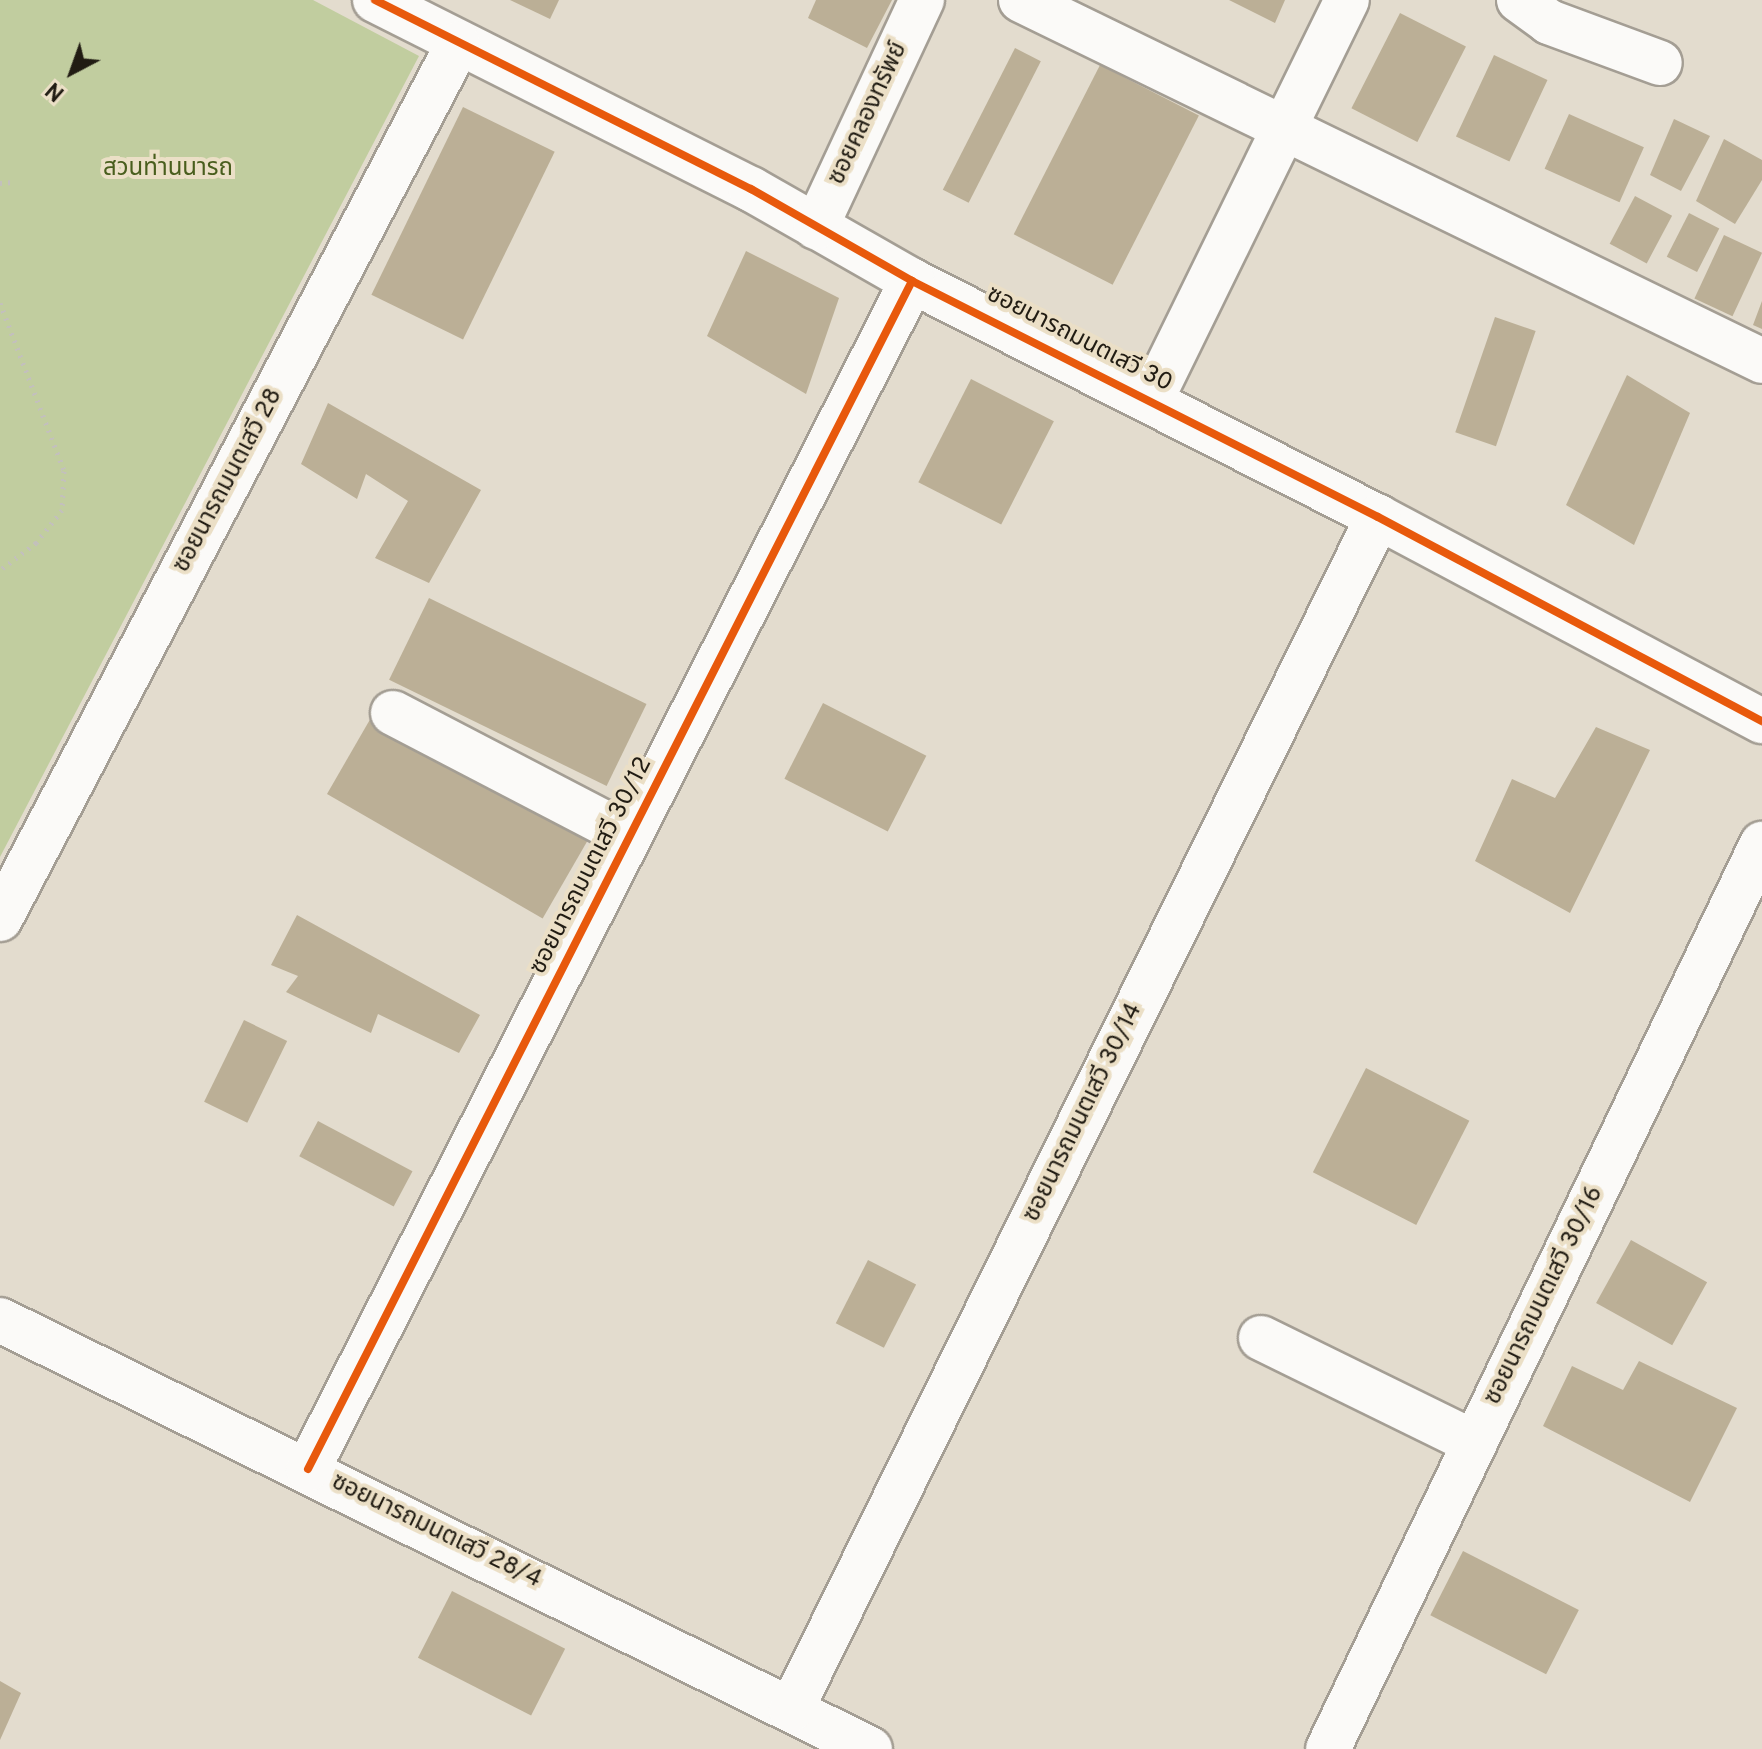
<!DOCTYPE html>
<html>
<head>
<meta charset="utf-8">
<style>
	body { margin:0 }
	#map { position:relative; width:1762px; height:1749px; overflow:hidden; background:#e3dcce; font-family:Overpass,"Noto Sans Thai",sans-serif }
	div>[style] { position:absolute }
	.green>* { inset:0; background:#c1cd9f }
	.building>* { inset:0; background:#bbaf96; transform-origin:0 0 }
	.path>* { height:5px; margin-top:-2.5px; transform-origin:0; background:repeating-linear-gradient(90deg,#c3c0bc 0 2px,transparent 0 8px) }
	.roads { filter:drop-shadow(2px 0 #a49e94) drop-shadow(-2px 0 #a49e94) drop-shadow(0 2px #a49e94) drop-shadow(0 -2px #a49e94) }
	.minor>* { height:44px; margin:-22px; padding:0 22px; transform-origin:22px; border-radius:22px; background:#fbfaf8 }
	.cycleway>* { height:8px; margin:-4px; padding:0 4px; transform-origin:4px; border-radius:4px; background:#e8590c }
	span { translate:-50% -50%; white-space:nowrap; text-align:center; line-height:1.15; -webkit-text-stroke:8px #ebdfc6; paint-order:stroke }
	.street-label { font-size:24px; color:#211c13 }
	.park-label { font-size:24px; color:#495e1d }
	.north { position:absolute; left:32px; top:32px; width:80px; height:80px; -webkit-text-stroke:6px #ebdfc6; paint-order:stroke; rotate:221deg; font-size:22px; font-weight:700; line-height:32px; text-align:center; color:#211c13 }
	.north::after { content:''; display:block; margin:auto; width:28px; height:36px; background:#211c13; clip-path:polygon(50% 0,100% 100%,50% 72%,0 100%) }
</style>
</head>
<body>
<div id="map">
	<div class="green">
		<i style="clip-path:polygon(0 0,313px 0,419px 56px,0 857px)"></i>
	</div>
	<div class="building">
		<i style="clip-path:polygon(510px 0,559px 0,550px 19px)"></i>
		<i style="clip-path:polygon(816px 0,892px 0,867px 48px,808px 18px)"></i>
		<i style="clip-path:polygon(1229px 0,1285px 0,1275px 23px)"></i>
		<i style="left:1400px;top:13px;width:74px;height:107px;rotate:27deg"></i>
		<i style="left:1015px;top:48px;width:29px;height:159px;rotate:27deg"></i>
		<i style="left:1494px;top:55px;width:59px;height:90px;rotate:25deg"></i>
		<i style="left:1100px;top:65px;width:111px;height:190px;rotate:27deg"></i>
		<i style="left:463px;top:107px;width:102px;height:209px;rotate:26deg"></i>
		<i style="left:1569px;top:114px;width:82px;height:60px;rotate:24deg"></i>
		<i style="clip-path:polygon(1674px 119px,1710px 136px,1681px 191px,1650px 175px)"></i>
		<i style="clip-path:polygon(1724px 139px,1762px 160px,1762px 180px,1735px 224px,1696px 201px)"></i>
		<i style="left:1635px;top:196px;width:42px;height:54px;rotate:28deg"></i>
		<i style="left:1689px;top:213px;width:34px;height:49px;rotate:27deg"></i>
		<i style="left:1724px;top:235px;width:42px;height:70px;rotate:25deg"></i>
		<i style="clip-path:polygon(746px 251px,839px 298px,806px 394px,707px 336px)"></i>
		<i style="clip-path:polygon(1762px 301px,1762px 329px,1753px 325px)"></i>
		<i style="left:1495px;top:317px;width:43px;height:122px;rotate:19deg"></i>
		<i style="clip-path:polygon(1627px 375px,1690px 413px,1634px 545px,1566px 505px)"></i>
		<i style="left:971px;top:379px;width:93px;height:116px;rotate:27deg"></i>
		<i style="clip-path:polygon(328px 403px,481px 490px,429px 583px,375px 558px,408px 501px,366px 474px,357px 499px,301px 464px)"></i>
		<i style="left:429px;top:598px;width:242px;height:91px;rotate:26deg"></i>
		<i style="left:823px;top:703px;width:116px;height:85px;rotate:27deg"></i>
		<i style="left:372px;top:716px;width:249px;height:90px;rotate:30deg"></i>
		<i style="clip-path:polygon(1596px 727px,1650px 750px,1570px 913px,1475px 861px,1512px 779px,1555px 798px)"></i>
		<i style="clip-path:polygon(297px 915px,480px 1015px,459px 1053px,378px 1014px,371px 1033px,286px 992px,298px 976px,271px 965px)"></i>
		<i style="left:244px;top:1020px;width:48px;height:91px;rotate:26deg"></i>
		<i style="left:1366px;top:1068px;width:116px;height:117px;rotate:27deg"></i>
		<i style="left:318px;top:1121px;width:107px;height:40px;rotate:28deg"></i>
		<i style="left:1631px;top:1240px;width:87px;height:72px;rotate:29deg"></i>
		<i style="left:868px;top:1260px;width:54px;height:71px;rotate:27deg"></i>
		<i style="clip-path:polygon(1639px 1361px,1737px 1408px,1690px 1502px,1543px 1426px,1572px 1366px,1623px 1390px)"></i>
		<i style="left:1463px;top:1551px;width:130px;height:72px;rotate:27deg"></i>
		<i style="left:452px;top:1591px;width:127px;height:75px;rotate:27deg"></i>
		<i style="clip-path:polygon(0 1681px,21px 1693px,0 1740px)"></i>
	</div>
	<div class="path">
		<i style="left:0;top:183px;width:13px;rotate:-4deg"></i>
		<i style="left:0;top:303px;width:180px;rotate:69.1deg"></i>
		<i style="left:64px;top:471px;width:39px;rotate:93deg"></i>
		<i style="left:62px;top:510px;width:42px;rotate:128.2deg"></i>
		<i style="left:36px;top:543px;width:45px;rotate:143.1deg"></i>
	</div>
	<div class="roads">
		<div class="minor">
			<i style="left:375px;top:0;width:421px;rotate:26.7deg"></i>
			<i style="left:751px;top:189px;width:185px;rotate:29.7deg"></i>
			<i style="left:912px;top:281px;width:522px;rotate:26.86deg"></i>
			<i style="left:1378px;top:517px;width:435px;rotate:28deg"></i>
			<i style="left:1021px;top:0;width:824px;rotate:25.97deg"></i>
			<i style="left:1519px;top:0;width:37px;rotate:36deg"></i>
			<i style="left:1549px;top:22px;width:118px;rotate:20.3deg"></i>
			<i style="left:816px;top:227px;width:251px;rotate:-65deg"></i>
			<i style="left:1151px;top:400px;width:445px;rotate:-63.9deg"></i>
			<i style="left:393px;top:713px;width:266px;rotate:27.5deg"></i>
			<i style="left:0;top:919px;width:988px;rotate:-62.37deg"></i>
			<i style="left:0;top:1320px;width:970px;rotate:26.25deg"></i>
			<i style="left:1261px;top:1338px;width:238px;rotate:26.1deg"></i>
			<i style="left:308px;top:1469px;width:1333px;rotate:-63.05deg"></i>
			<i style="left:791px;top:1710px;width:1330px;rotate:-63.8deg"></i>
			<i style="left:1328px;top:1749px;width:1004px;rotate:-64.38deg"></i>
		</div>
	</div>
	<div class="cycleway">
		<i style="left:375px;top:0;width:421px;rotate:26.7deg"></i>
		<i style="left:751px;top:189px;width:185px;rotate:29.7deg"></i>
		<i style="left:912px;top:281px;width:522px;rotate:26.86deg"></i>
		<i style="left:1378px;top:517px;width:435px;rotate:28deg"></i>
		<i style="left:308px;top:1469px;width:1333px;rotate:-63.05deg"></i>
	</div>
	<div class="street-label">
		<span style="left:869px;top:114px;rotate:-65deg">ซอยคลองทรัพย์</span>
		<span style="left:1079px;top:340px;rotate:27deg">ซอยนารถมนตเสวี 30</span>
		<span style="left:229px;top:481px;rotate:-62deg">ซอยนารถมนตเสวี 28</span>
		<span style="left:592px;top:866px;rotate:-63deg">ซอยนารถมนตเสวี 30/12</span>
		<span style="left:1084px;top:1113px;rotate:-64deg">ซอยนารถมนตเสวี 30/14</span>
		<span style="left:1545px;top:1296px;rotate:-64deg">ซอยนารถมนตเสวี 30/16</span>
		<span style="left:436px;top:1532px;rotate:26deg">ซอยนารถมนตเสวี 28/4</span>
	</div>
	<div class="park-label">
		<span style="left:168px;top:170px">สวนท่านนารถ</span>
	</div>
	<div class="north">N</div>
</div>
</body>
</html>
